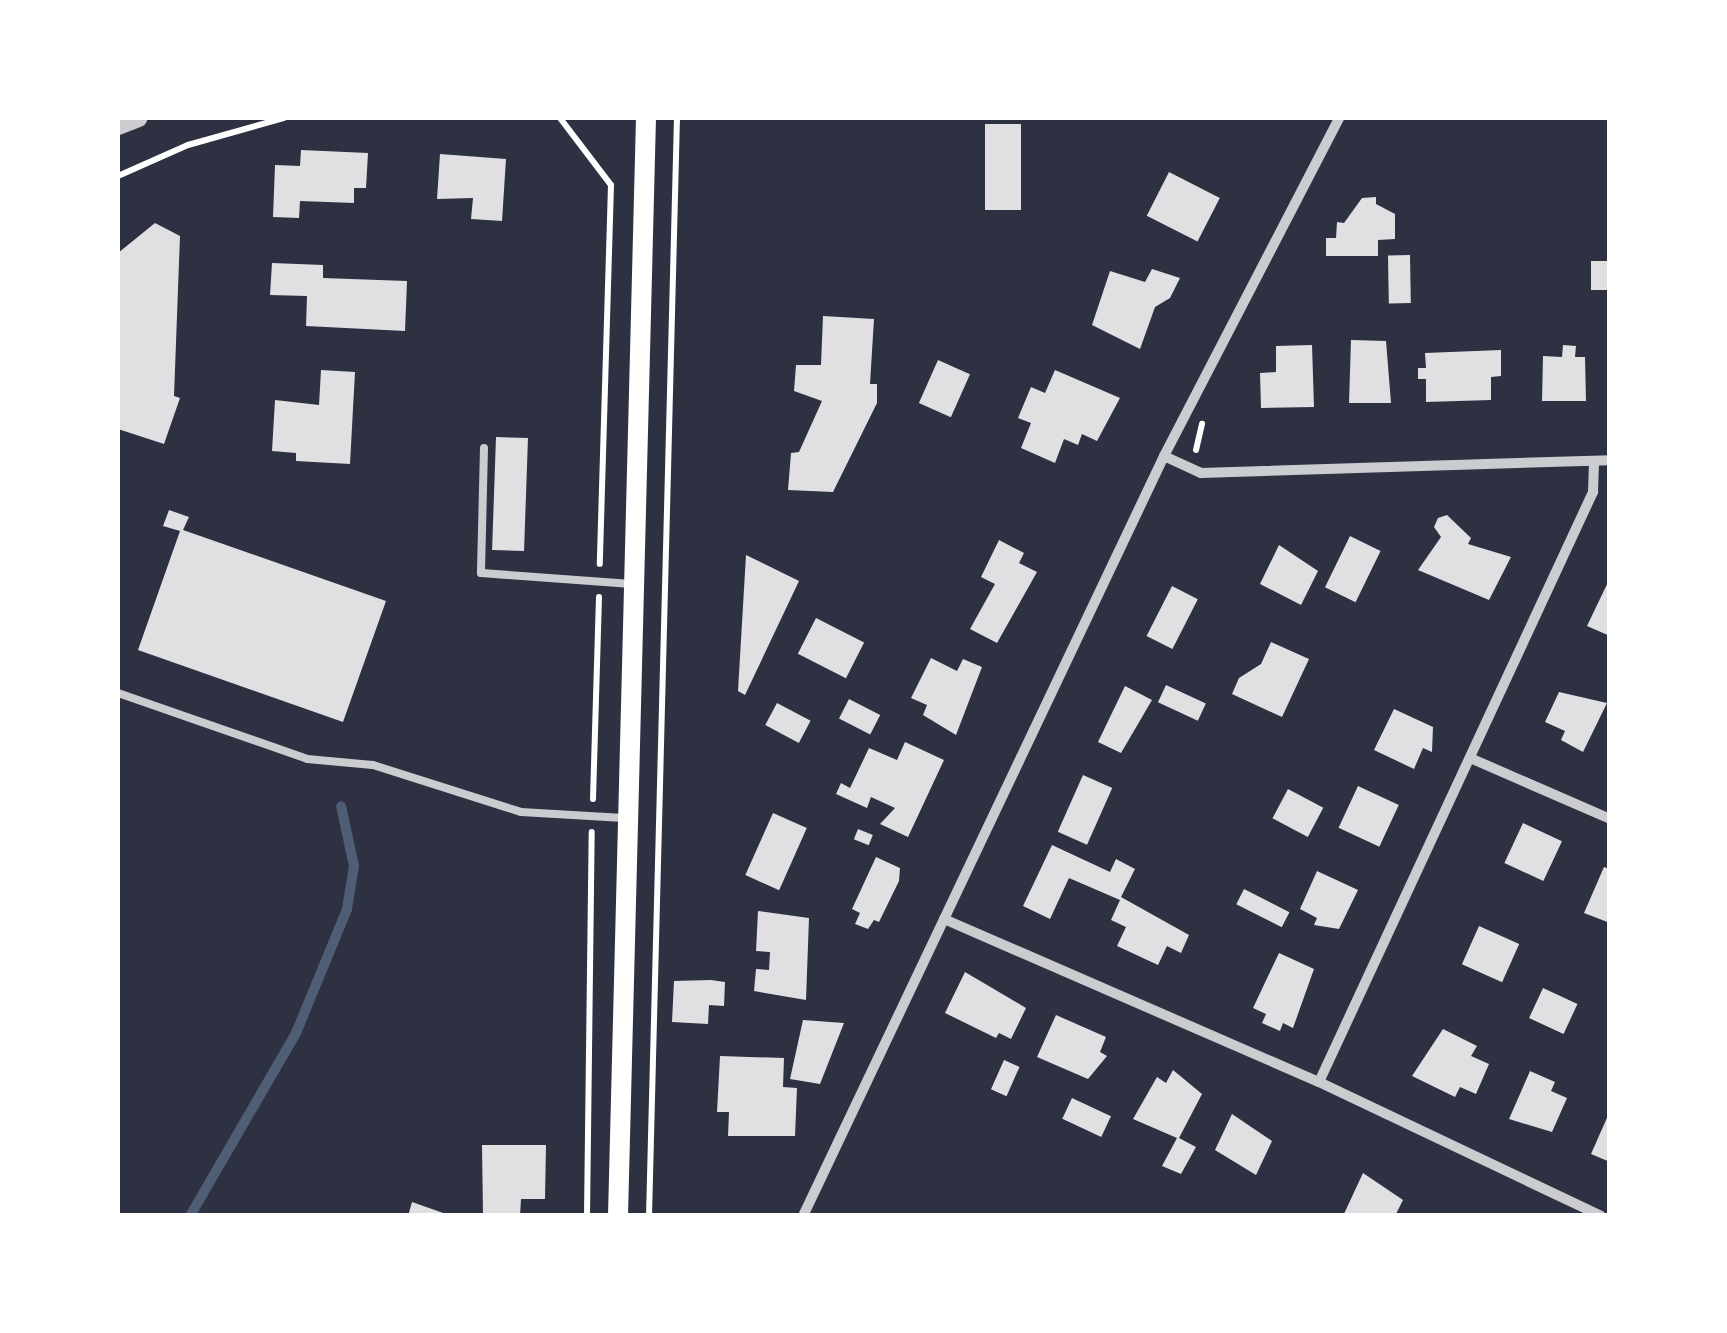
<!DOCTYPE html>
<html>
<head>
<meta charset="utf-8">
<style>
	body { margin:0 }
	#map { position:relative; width:1727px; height:1333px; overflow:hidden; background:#2d3142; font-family:"Space Grotesk",sans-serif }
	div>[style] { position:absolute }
	.stream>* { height:10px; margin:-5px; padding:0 5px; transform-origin:5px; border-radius:5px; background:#4f5d75 }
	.building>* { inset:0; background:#e0e0e3; transform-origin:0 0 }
	.path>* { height:6px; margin:-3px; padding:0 3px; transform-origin:3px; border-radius:3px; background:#fff }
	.service>* { height:8px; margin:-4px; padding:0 4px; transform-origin:4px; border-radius:4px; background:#caccd0 }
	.minor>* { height:10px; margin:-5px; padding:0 5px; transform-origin:5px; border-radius:5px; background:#caccd0 }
	.tertiary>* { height:18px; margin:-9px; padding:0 9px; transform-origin:9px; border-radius:9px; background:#caccd0 }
	.secondary>* { height:20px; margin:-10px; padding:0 10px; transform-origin:10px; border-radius:10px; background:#fff }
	span { translate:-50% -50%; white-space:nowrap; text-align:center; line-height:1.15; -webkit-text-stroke:8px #fff; paint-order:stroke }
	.frame { position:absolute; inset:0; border:120px solid #fff; pointer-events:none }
</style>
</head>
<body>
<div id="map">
	<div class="stream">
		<i style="left:190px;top:1216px;width:211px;rotate:-59.9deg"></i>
		<i style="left:296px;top:1033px;width:134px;rotate:-67.6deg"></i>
		<i style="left:347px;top:909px;width:44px;rotate:-80.8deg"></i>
		<i style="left:354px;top:866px;width:61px;rotate:-102.2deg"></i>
	</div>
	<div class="building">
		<i style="left:1021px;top:124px;width:86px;height:36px;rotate:90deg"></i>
		<i style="clip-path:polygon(301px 150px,368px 153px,366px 188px,354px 188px,354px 203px,300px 201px,299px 218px,273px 217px,275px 165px,300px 166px)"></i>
		<i style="clip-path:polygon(440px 154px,506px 159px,502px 221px,471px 219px,473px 198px,437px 199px)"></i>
		<i style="left:1169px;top:172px;width:57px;height:49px;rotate:27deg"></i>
		<i style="clip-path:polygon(1376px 197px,1376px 204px,1395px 214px,1395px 239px,1378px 240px,1378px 256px,1326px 256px,1326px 238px,1336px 238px,1337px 222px,1344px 223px,1362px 198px)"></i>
		<i style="clip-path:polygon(155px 223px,180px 236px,174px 396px,180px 398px,164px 444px,118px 429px,118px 253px)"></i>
		<i style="left:1410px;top:255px;width:48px;height:22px;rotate:89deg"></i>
		<i style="left:1591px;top:261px;width:19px;height:29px"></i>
		<i style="clip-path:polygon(272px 263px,323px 265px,323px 278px,407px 281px,405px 331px,306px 326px,307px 296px,270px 295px)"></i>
		<i style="clip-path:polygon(1152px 269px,1180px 278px,1170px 298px,1155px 307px,1140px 349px,1092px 325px,1110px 271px,1145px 282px)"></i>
		<i style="clip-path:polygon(823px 316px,874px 319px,870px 384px,877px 384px,877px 403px,833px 492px,788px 490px,791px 453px,799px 452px,822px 401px,794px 391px,796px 365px,821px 365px)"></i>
		<i style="clip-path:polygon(1351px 340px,1386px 341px,1391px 403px,1349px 403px)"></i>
		<i style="clip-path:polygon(1312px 345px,1314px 407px,1261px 408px,1260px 373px,1276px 372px,1276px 346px)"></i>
		<i style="clip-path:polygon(1563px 345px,1576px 346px,1575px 357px,1585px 357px,1586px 401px,1542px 401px,1543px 356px,1562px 357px)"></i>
		<i style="clip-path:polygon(1501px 350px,1501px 376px,1491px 377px,1491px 400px,1426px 402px,1426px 379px,1418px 379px,1418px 368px,1426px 368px,1425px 353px)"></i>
		<i style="left:938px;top:360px;width:35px;height:47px;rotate:24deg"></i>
		<i style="clip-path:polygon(321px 370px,355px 372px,350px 464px,296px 461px,296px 453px,272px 451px,275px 400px,319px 405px)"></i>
		<i style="clip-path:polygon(1055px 370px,1120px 398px,1097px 441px,1082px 434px,1078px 445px,1064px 439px,1055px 463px,1021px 448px,1031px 423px,1018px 418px,1031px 387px,1045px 393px)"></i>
		<i style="left:496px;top:437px;width:32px;height:113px;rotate:2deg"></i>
		<i style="clip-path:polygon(169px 510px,189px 517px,183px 530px,386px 601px,343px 722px,138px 650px,180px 531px,163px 526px)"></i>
		<i style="clip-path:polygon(1447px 515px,1471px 538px,1468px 544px,1511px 557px,1489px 600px,1418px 570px,1441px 537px,1434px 527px,1438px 518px)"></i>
		<i style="left:1350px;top:536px;width:34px;height:57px;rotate:26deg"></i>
		<i style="clip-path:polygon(999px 540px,1024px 553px,1019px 563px,1037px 572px,997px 643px,970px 629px,995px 584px,981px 577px)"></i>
		<i style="clip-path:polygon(1279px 545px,1318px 571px,1301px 605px,1260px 584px)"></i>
		<i style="clip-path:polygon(746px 555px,799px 581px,745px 695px,738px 691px)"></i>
		<i style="clip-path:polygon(1610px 578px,1610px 636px,1587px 626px)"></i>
		<i style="left:1172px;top:586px;width:29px;height:56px;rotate:27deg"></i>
		<i style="left:816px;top:618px;width:54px;height:40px;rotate:27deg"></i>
		<i style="clip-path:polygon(1271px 642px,1309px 659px,1282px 717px,1232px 694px,1239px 678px,1261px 664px)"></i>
		<i style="clip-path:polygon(931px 658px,957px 671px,963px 659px,982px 667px,956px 735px,923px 715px,927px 705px,911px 698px)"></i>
		<i style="left:1166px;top:685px;width:44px;height:19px;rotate:25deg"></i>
		<i style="clip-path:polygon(1125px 686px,1152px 700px,1121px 753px,1098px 742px)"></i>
		<i style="clip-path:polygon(1559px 692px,1607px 703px,1583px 752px,1561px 740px,1565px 731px,1545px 722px)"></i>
		<i style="left:849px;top:699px;width:35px;height:22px;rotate:27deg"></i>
		<i style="left:777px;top:703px;width:38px;height:25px;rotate:28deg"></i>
		<i style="clip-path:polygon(1394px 709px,1433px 727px,1432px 752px,1423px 748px,1414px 769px,1374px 750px)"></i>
		<i style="clip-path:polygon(905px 742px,944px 760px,908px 837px,880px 824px,895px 808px,871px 797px,867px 808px,836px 794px,841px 783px,850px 788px,869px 748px,897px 760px)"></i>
		<i style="left:1083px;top:775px;width:32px;height:62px;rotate:24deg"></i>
		<i style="left:1358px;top:786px;width:45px;height:46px;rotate:25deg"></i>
		<i style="left:1288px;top:789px;width:40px;height:33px;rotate:28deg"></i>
		<i style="left:773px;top:813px;width:37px;height:68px;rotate:24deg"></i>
		<i style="left:1523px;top:823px;width:43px;height:44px;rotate:25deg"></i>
		<i style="left:858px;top:829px;width:16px;height:11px;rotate:22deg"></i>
		<i style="clip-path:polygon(1052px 845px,1110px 872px,1116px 859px,1135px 869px,1121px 897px,1189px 935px,1181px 953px,1167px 946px,1158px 965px,1117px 946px,1126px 927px,1111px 920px,1120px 900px,1069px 878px,1050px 919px,1023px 906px)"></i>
		<i style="clip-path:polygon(876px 857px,900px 868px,899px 881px,879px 922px,874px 920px,868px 929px,855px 924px,860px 913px,852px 909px)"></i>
		<i style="clip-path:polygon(1604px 867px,1610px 869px,1610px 923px,1584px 913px)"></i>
		<i style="clip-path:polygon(1317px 871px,1358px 890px,1339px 929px,1314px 925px,1317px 918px,1300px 909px)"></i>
		<i style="left:1244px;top:889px;width:51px;height:17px;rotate:27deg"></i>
		<i style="clip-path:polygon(758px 911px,809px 918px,806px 1000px,754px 991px,756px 969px,769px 970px,770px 952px,756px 951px)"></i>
		<i style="left:1479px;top:926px;width:44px;height:42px;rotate:24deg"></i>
		<i style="clip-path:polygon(1279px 953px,1314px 969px,1293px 1028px,1283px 1023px,1280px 1031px,1262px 1023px,1266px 1014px,1253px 1008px)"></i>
		<i style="clip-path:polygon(965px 972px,1026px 1008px,1011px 1039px,999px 1033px,996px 1038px,945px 1013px)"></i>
		<i style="clip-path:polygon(711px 980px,725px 982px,724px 1006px,709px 1005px,708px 1024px,672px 1022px,674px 981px)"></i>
		<i style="left:1543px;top:988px;width:38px;height:33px;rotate:25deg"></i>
		<i style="clip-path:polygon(1056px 1015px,1106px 1037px,1100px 1052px,1107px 1056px,1088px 1079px,1037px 1057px)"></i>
		<i style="clip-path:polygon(803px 1020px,844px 1023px,820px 1084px,790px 1079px)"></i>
		<i style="clip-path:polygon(1443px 1029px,1477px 1046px,1471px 1056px,1489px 1064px,1476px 1094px,1460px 1087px,1455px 1097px,1412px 1076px)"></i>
		<i style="clip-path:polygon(720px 1056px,784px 1058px,783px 1087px,797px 1088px,795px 1136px,728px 1136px,729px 1112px,717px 1112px)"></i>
		<i style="left:1004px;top:1060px;width:17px;height:32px;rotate:24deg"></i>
		<i style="clip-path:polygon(1173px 1070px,1202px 1094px,1179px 1138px,1196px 1147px,1181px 1174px,1162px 1166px,1177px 1138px,1133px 1119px,1157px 1077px,1166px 1083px)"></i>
		<i style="clip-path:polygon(1530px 1071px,1555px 1082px,1551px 1091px,1567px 1098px,1552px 1132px,1509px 1119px)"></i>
		<i style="left:1072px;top:1098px;width:43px;height:23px;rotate:25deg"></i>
		<i style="clip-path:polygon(1610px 1111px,1610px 1162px,1591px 1154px)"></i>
		<i style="clip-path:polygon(1232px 1114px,1272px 1141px,1256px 1175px,1215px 1150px)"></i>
		<i style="clip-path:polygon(482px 1145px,546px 1145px,545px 1199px,521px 1199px,520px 1216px,483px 1216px)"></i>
		<i style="clip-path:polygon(1363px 1173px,1403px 1200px,1395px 1216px,1343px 1216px)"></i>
		<i style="clip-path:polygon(412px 1202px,449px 1215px,449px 1216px,408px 1216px)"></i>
	</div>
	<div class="path">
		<i style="left:560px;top:118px;width:84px;rotate:52.7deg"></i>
		<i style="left:611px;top:185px;width:379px;rotate:91.7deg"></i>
		<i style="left:118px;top:176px;width:77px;rotate:-23.9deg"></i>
		<i style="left:188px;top:145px;width:100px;rotate:-15.7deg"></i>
		<i style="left:1196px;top:450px;width:27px;rotate:-77deg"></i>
		<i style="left:593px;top:799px;width:202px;rotate:-88.3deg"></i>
		<i style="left:587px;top:1216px;width:384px;rotate:-89.3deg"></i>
		<i style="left:649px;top:1216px;width:1098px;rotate:-88.54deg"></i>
	</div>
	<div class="service">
		<i style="left:484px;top:448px;width:125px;rotate:91.4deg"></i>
		<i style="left:481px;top:573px;width:151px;rotate:4.2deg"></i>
		<i style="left:118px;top:693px;width:200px;rotate:19.2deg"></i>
		<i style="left:307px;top:759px;width:66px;rotate:5.2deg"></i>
		<i style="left:373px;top:765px;width:155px;rotate:17.6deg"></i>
		<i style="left:521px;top:812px;width:103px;rotate:3.3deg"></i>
	</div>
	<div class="minor">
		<i style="left:1164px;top:456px;width:41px;rotate:24.7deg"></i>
		<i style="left:1201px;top:473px;width:409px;rotate:-1.8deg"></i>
		<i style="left:1470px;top:758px;width:153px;rotate:23.5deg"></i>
		<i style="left:944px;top:919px;width:409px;rotate:23.5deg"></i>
		<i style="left:1319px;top:1082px;width:312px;rotate:25.4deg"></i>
		<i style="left:1319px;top:1082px;width:651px;rotate:-65.09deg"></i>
		<i style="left:1593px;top:492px;width:31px;rotate:-88deg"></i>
		<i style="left:803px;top:1216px;width:841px;rotate:-64.59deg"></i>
		<i style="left:1164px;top:456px;width:381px;rotate:-62.6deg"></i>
	</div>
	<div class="tertiary">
		<i style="left:118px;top:126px;width:22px;rotate:-21deg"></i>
	</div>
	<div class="secondary">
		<i style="left:618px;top:1216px;width:1098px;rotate:-88.54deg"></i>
	</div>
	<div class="frame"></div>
</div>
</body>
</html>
